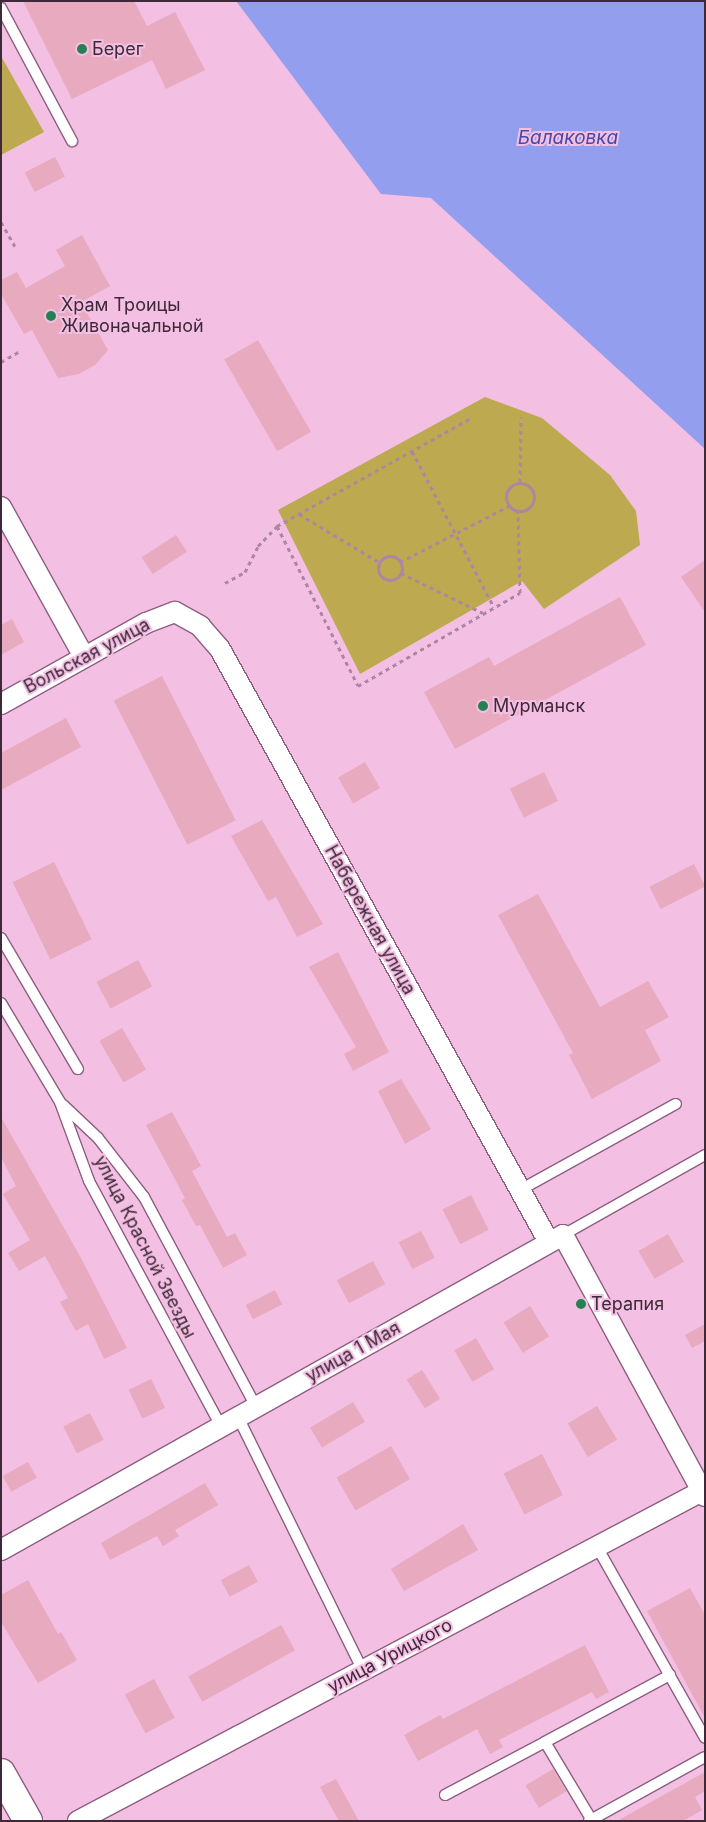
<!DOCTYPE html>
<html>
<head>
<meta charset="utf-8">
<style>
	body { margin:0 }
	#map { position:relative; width:706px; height:1822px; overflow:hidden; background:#f3bfe3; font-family:Inter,sans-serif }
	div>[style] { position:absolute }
	.green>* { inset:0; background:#bca950 }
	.water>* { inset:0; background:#949eef }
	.building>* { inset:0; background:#e7aabe; transform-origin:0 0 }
	.path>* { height:3px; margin-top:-1.5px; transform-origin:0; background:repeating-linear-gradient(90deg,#ad86a1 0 4px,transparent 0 8px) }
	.path>.ring { margin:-1.5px; padding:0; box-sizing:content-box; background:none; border:3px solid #ad86a1; border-radius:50% }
	.roads { filter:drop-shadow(1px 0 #8d5e80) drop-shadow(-1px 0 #8d5e80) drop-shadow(0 1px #8d5e80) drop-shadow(0 -1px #8d5e80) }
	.service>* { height:10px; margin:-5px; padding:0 5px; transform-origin:5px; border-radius:5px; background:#fff }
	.minor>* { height:20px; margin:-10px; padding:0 10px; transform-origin:10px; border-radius:10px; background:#fff }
	.secondary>* { height:28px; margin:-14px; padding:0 14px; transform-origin:14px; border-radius:14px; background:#fff }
	.dots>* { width:14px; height:14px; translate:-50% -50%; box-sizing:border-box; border:2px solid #f3bfe3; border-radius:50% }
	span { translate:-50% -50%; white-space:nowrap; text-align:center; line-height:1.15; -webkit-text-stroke:4px #f3bfe3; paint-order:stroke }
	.poi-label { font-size:18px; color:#3d2937 }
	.left { translate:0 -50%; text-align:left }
	.street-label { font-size:18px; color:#3d2937 }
	.water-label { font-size:19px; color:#4649a6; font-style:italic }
	.frame { position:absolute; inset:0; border:2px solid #3d2937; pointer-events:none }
</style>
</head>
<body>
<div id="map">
	<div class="green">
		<i style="clip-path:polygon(1px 56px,44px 132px,1px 155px)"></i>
		<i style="clip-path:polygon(485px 397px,542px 418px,610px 475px,636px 511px,640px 545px,544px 609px,522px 581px,360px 674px,278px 510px)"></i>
	</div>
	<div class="water">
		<i style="clip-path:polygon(236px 1px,705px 1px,705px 449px,431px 198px,381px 194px)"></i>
	</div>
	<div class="building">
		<i style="clip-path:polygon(23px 1px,134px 1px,147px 26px,175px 12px,205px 70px,166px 89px,152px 60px,72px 99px)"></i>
		<i style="left:55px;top:157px;width:22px;height:34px;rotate:63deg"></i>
		<i style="clip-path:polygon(82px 235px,110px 286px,81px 302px,108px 350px,95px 365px,79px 374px,58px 378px,32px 330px,24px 334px,1px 294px,1px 280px,17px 272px,26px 288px,65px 266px,56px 250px)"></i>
		<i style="left:258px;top:340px;width:106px;height:39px;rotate:60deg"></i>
		<i style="left:176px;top:535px;width:20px;height:41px;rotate:57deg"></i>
		<i style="clip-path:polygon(705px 560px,705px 612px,681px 577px)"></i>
		<i style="clip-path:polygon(620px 597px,646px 645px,455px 749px,424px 692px,489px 657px,494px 666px)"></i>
		<i style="clip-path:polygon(12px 619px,24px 642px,1px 655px,1px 625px)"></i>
		<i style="left:162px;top:676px;width:162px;height:54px;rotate:63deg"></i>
		<i style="clip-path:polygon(66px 718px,81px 747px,1px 790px,1px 753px)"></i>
		<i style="left:365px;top:762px;width:30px;height:31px;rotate:60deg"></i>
		<i style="left:544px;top:772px;width:32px;height:38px;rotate:64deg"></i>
		<i style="clip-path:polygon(262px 820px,323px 924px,297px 937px,276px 897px,268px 901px,231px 836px)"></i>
		<i style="left:54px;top:862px;width:86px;height:46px;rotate:64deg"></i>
		<i style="left:694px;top:864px;width:25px;height:50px;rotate:63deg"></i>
		<i style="clip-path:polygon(538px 894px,600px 1007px,648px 981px,669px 1017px,645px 1030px,661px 1061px,592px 1099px,569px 1055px,573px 1053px,498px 915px)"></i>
		<i style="clip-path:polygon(338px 952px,389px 1052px,353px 1071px,344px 1054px,356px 1047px,309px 967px)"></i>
		<i style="left:138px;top:960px;width:30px;height:47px;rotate:62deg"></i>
		<i style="left:122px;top:1028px;width:48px;height:26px;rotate:60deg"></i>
		<i style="clip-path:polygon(401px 1079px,431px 1129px,405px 1144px,378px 1091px)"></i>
		<i style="clip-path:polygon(172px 1112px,201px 1166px,192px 1171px,227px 1237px,235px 1233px,247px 1255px,223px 1268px,200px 1225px,196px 1226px,182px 1200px,185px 1198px,146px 1125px)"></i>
		<i style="clip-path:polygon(1px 1117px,81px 1258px,127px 1348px,104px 1359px,88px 1324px,76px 1331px,60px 1302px,68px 1298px,45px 1256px,19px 1271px,8px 1253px,30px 1240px,3px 1194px,16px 1186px,1px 1157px)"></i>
		<i style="left:471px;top:1195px;width:39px;height:32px;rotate:63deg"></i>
		<i style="left:421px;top:1231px;width:30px;height:25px;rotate:63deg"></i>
		<i style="left:668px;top:1234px;width:32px;height:34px;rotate:60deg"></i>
		<i style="left:373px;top:1261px;width:26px;height:41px;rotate:62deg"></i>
		<i style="left:275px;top:1290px;width:16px;height:33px;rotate:63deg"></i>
		<i style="left:530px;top:1306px;width:36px;height:31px;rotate:58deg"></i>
		<i style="clip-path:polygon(705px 1324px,705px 1341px,692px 1348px,685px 1335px)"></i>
		<i style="left:476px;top:1338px;width:36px;height:25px;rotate:60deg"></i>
		<i style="left:422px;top:1370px;width:34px;height:18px;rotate:58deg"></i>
		<i style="left:151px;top:1379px;width:32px;height:25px;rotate:64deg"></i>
		<i style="left:353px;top:1402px;width:23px;height:50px;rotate:59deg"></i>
		<i style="left:597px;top:1406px;width:39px;height:34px;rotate:59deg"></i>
		<i style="left:90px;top:1413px;width:30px;height:30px;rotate:63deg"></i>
		<i style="left:391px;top:1446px;width:38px;height:63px;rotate:60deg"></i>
		<i style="left:542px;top:1454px;width:46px;height:43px;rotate:63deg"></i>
		<i style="left:28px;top:1462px;width:18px;height:29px;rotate:61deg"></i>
		<i style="clip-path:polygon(205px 1483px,218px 1505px,175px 1530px,179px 1536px,163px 1546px,157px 1536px,110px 1560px,101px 1543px)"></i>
		<i style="clip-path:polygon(463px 1524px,478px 1550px,404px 1591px,391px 1569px)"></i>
		<i style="left:249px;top:1565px;width:19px;height:32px;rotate:62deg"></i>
		<i style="clip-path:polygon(28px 1580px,58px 1634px,61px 1632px,77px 1660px,38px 1683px,1px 1622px,1px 1595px)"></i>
		<i style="clip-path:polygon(690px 1588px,705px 1615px,705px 1718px,647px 1611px)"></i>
		<i style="left:281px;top:1625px;width:29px;height:106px;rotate:61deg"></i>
		<i style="clip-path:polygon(585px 1645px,609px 1692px,596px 1699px,592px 1692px,499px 1740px,503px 1747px,490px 1754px,477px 1729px,418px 1761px,404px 1735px,440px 1715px,443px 1719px)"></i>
		<i style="left:154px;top:1679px;width:44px;height:33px;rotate:62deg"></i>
		<i style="left:553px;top:1769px;width:26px;height:32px;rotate:59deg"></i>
		<i style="clip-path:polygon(705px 1772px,705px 1791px,695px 1797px,702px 1810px,683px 1821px,617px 1821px)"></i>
		<i style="clip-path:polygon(336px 1779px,359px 1821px,339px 1821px,320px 1787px)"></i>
	</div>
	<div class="path">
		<i style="left:1px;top:222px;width:32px;rotate:60deg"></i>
		<i style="left:1px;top:362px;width:22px;rotate:-30deg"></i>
		<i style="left:412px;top:451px;width:176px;rotate:62.3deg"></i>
		<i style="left:520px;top:482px;width:65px;rotate:-89.1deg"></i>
		<i class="ring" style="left:506px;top:483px;width:25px;height:25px"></i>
		<i style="left:299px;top:514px;width:93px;rotate:31deg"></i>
		<i style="left:277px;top:526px;width:179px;rotate:63.1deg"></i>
		<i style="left:358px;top:686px;width:187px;rotate:-29.9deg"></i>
		<i style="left:520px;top:593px;width:83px;rotate:-91.4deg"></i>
		<i class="ring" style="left:378px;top:556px;width:21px;height:21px"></i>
		<i style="left:400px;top:562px;width:123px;rotate:-27.2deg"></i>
		<i style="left:401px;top:573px;width:91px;rotate:26deg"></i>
		<i style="left:225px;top:583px;width:23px;rotate:-29deg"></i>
		<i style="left:245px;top:572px;width:29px;rotate:-63deg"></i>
		<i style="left:258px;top:546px;width:28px;rotate:-46deg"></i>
		<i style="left:277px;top:526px;width:222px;rotate:-29.1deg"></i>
	</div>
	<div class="roads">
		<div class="service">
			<i style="left:1px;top:8px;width:151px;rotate:61.9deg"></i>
			<i style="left:1px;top:938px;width:152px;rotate:59.6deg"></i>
			<i style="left:1px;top:1003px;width:115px;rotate:59.2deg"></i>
			<i style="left:60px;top:1102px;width:84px;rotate:69.8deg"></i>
			<i style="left:89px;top:1181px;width:278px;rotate:61.7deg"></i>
			<i style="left:63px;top:1105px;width:48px;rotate:43.3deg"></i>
			<i style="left:98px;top:1138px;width:75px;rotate:52.1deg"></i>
			<i style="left:144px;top:1197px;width:238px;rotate:61.9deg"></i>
			<i style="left:520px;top:1190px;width:178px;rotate:-28.9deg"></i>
			<i style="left:563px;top:1235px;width:163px;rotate:-29.4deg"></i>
			<i style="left:238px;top:1417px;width:283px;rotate:63.8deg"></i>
			<i style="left:597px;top:1547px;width:219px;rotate:60.5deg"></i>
			<i style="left:545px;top:1742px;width:142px;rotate:-28.2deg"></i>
			<i style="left:445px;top:1795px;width:113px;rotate:-27.9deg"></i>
			<i style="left:545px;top:1742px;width:90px;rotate:59.1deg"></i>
			<i style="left:589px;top:1821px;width:132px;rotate:-28.9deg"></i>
		</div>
		<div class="minor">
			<i style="left:1px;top:507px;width:171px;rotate:61deg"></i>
			<i style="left:1px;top:704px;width:166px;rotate:-29.2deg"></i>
			<i style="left:146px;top:623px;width:31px;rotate:-21deg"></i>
			<i style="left:175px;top:612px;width:29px;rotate:29deg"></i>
			<i style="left:200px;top:626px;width:30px;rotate:49deg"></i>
			<i style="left:220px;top:649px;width:678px;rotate:60.98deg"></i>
			<i style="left:1px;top:1550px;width:644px;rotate:-29.27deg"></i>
			<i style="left:563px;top:1235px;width:297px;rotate:61.5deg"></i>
			<i style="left:78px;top:1821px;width:706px;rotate:-27.87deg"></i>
		</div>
		<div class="secondary">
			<i style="left:1px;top:1773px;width:55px;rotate:60.6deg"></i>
		</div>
	</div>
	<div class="dots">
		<i style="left:82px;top:49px;background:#278054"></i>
		<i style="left:51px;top:316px;background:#278054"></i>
		<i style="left:483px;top:706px;background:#278054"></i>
		<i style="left:581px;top:1304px;background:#278054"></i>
	</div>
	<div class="poi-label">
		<span class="left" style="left:92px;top:49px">Берег</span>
		<span class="left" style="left:61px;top:316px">Храм Троицы<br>Живоначальной</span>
		<span class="left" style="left:493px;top:706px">Мурманск</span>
		<span class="left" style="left:591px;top:1304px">Терапия</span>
	</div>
	<div class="street-label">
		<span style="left:87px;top:656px;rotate:-28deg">Вольская улица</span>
		<span style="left:370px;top:920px;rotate:61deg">Набережная улица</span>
		<span style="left:145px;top:1247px;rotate:63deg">улица Красной Звезды</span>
		<span style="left:353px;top:1352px;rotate:-29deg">улица 1 Мая</span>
		<span style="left:390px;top:1656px;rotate:-28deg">улица Урицкого</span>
	</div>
	<div class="water-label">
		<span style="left:568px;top:138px">Балаковка</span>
	</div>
	<div class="frame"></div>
</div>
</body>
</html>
